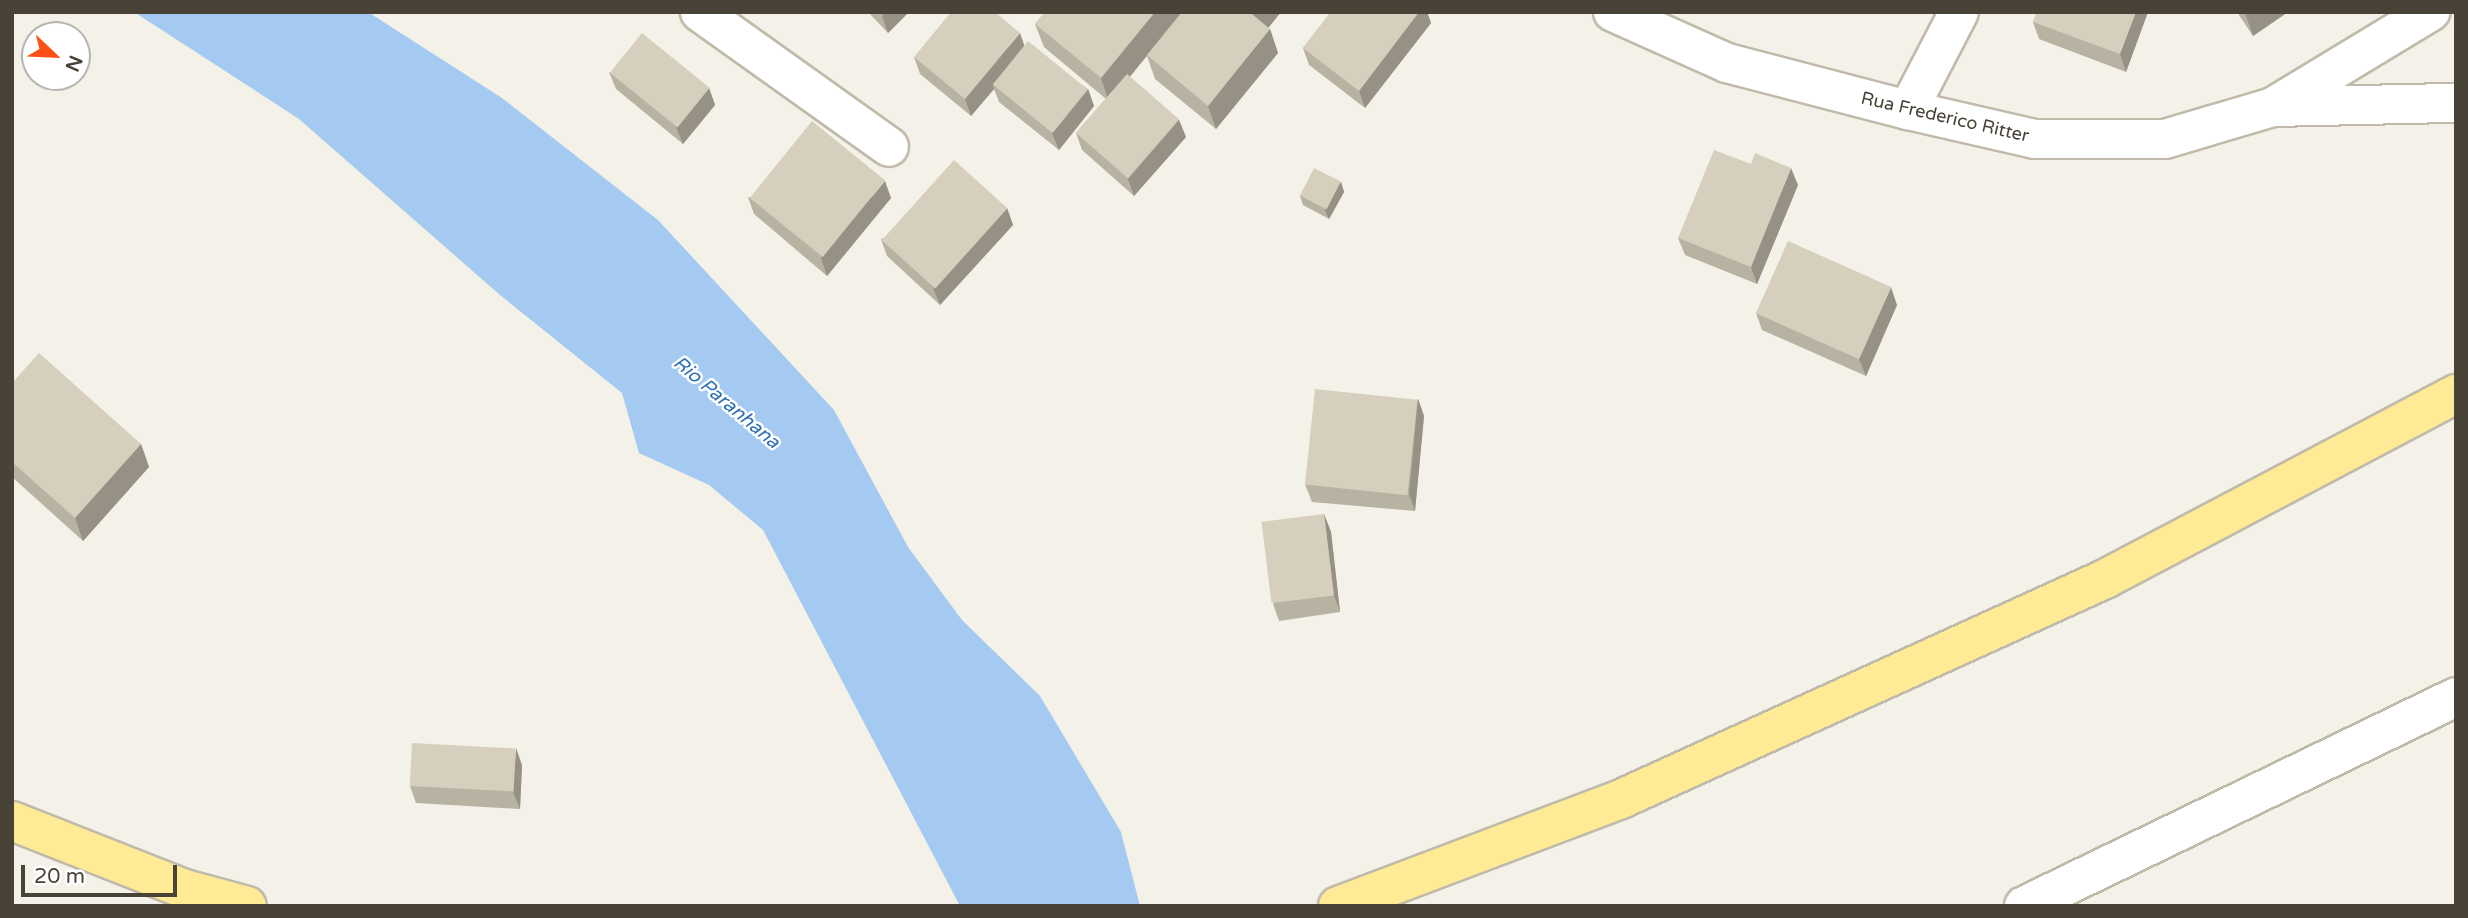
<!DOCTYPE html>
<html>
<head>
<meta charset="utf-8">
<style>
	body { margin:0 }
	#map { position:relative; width:2468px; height:918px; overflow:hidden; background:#f4f2e8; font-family:"Varela Round",sans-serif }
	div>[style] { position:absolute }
	.water>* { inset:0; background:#a4caf1 }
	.roads { filter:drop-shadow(2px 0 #c0baaa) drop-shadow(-2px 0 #c0baaa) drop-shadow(0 2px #c0baaa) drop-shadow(0 -2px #c0baaa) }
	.minor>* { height:38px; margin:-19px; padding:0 19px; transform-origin:19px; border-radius:19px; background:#fff }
	.tertiary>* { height:38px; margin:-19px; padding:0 19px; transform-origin:19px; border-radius:19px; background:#fff }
	.primary>* { height:38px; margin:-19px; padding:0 19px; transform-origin:19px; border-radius:19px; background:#ffeb96 }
	.wall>* { inset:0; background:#b8b2a3 }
	.shaded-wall>* { inset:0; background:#969184 }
	.building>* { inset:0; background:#d6cfbd; transform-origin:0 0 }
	span { translate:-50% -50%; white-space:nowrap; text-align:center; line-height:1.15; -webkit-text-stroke:5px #fff; paint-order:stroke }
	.street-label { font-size:18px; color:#484336 }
	.water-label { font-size:19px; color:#2e6fb5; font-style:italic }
	.frame { position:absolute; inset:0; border:14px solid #484336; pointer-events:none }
	.north { position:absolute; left:21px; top:21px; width:70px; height:70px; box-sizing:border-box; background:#fff; border:2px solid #b6b4af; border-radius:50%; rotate:113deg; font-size:19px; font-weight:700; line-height:28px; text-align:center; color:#484336 }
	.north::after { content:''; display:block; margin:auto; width:24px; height:32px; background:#fc5017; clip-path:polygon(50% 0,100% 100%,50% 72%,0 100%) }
	.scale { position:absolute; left:21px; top:865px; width:156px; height:32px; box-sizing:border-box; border:4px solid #484336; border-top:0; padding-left:9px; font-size:21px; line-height:24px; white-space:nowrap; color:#484336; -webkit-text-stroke:5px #fff; paint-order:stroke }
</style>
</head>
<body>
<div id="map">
	<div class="water">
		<i style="clip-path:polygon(134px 12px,368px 12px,502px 98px,658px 220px,834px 410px,908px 547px,962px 620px,1040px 696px,1121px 832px,1140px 906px,960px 906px,763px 530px,709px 485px,639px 453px,622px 393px,500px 295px,299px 119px)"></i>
	</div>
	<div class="roads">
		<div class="minor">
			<i style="left:700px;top:12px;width:232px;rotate:35.5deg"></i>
			<i style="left:2273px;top:107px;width:183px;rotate:-1.3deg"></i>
			<i style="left:1908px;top:110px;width:110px;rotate:-62.5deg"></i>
			<i style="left:2024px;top:906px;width:480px;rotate:-25.8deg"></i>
		</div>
		<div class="tertiary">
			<i style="left:1613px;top:12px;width:125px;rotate:24.1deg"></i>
			<i style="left:1727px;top:63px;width:187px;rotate:14.6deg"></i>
			<i style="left:1908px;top:110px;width:130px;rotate:12.9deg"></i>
			<i style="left:2035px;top:139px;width:130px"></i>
			<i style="left:2165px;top:139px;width:113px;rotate:-16.5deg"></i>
			<i style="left:2273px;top:107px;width:184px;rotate:-31.2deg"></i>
		</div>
		<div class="primary">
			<i style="left:12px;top:821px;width:186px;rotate:21.5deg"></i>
			<i style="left:185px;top:889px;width:64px;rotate:15.3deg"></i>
			<i style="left:1338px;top:906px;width:303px;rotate:-20.7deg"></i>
			<i style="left:1621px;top:799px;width:532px;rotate:-24.44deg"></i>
			<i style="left:2105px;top:579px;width:397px;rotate:-27.8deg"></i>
		</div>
	</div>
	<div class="wall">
		<i style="clip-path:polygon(868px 12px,909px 12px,888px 33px)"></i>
		<i style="clip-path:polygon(1045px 12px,1281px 12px,1268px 28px,1270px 29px,1278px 53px,1216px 129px,1155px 79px,1147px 56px,1130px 77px,1179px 120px,1186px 137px,1134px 196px,1082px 150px,1076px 133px,1106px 99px,1044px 47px,1035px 24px)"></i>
		<i style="clip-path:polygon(1331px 12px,1427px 12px,1431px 23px,1365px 108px,1309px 65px,1303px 48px)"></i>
		<i style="clip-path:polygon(2037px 12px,2148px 12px,2126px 72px,2039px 39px,2033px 22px)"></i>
		<i style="clip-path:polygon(2237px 12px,2288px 12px,2253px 36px)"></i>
		<i style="clip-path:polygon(1024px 46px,1088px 89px,1094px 106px,1059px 150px,999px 102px,994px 89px,971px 116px,920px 74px,914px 57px)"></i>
		<i style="clip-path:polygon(609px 72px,709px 88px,715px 105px,683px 144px,616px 89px)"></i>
		<i style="clip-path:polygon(1341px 182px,1344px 192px,1329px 219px,1303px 205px,1300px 196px)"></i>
		<i style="clip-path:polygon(1798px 185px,1757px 284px,1685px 255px,1678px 238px)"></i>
		<i style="clip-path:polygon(748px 197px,891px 198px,827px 276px,754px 214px)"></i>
		<i style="clip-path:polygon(1007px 208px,1013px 225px,940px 305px,887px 256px,881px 239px)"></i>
		<i style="clip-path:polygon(1897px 305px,1866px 376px,1762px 330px,1756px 313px)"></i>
		<i style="clip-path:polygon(12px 383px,141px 444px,149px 467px,83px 541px,12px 477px)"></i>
		<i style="clip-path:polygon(1418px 399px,1424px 416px,1415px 511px,1312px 502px,1305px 484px)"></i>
		<i style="clip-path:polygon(1324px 514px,1331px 532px,1340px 612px,1279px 621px,1273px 604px)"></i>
		<i style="clip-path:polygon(522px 765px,520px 809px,416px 803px,410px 786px)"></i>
	</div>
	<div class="shaded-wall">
		<i style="clip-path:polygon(886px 12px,909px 12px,888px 33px,882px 16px)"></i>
		<i style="clip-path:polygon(1155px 12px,1182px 12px,1109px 102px,1101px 78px)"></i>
		<i style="clip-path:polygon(1254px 12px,1281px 12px,1260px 38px,1252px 14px)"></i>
		<i style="clip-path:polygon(1419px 12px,1427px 12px,1431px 23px,1365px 108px,1359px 91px)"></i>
		<i style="clip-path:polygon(2136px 12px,2148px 12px,2126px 72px,2120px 54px)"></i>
		<i style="clip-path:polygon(2246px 12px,2288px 12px,2253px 36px,2245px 13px)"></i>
		<i style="clip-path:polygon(1270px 29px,1278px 53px,1216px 129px,1208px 106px)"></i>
		<i style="clip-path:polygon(1020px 33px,1026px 50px,993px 85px,994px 89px,971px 116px,965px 99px)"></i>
		<i style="clip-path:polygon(709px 88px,715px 105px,683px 144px,676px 127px)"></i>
		<i style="clip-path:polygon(1088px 89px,1094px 106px,1059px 150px,1052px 133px)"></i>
		<i style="clip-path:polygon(1179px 120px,1186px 137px,1134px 196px,1128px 179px)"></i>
		<i style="clip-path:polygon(1791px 168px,1798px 185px,1757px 284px,1751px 267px)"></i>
		<i style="clip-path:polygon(885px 181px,891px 198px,827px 276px,821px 258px)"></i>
		<i style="clip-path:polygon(1341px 182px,1344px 192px,1329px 219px,1325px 210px)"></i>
		<i style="clip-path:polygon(1007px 208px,1013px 225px,940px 305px,933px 288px)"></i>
		<i style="clip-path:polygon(1891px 287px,1897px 305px,1866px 376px,1859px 359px)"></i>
		<i style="clip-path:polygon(1418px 399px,1424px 416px,1415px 511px,1409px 494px)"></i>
		<i style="clip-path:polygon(141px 444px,149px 467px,83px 541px,75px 518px)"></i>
		<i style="clip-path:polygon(1324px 514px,1331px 532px,1340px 612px,1334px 595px)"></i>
		<i style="clip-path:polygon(516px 748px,522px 765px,520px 809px,513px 792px)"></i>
	</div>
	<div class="building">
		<i style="clip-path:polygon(951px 12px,995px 12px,1020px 33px,965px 99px,914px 57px)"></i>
		<i style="clip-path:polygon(1045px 12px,1155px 12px,1101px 78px,1035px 24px)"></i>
		<i style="clip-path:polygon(1182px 12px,1254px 12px,1252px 14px,1270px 29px,1208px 106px,1147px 55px)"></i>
		<i style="clip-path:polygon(1331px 12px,1419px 12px,1359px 91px,1303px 48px)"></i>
		<i style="clip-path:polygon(2037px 12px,2136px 12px,2120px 54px,2033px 22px)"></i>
		<i style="left:642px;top:33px;width:87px;height:51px;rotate:39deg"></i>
		<i style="left:1028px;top:41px;width:77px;height:56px;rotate:39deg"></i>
		<i style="left:1127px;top:74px;width:69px;height:78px;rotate:41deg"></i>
		<i style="left:812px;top:121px;width:94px;height:99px;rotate:39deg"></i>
		<i style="clip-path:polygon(1714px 150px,1751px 164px,1755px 153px,1791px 168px,1751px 267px,1678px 238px)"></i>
		<i style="left:954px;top:160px;width:72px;height:108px;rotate:42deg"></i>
		<i style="left:1314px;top:168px;width:30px;height:31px;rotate:27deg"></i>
		<i style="left:1788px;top:241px;width:113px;height:79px;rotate:24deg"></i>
		<i style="clip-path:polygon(39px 353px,141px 444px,75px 518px,12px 462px,12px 383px)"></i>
		<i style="left:1315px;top:389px;width:103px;height:96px;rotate:6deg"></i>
		<i style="left:1324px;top:514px;width:82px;height:63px;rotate:83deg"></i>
		<i style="left:412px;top:743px;width:104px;height:43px;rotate:3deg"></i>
	</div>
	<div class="street-label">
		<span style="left:1945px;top:117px;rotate:13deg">Rua Frederico Ritter</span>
	</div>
	<div class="water-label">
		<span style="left:726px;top:403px;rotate:40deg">Rio Paranhana</span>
	</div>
	<div class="frame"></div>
	<div class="north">N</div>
	<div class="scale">20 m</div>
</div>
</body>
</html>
